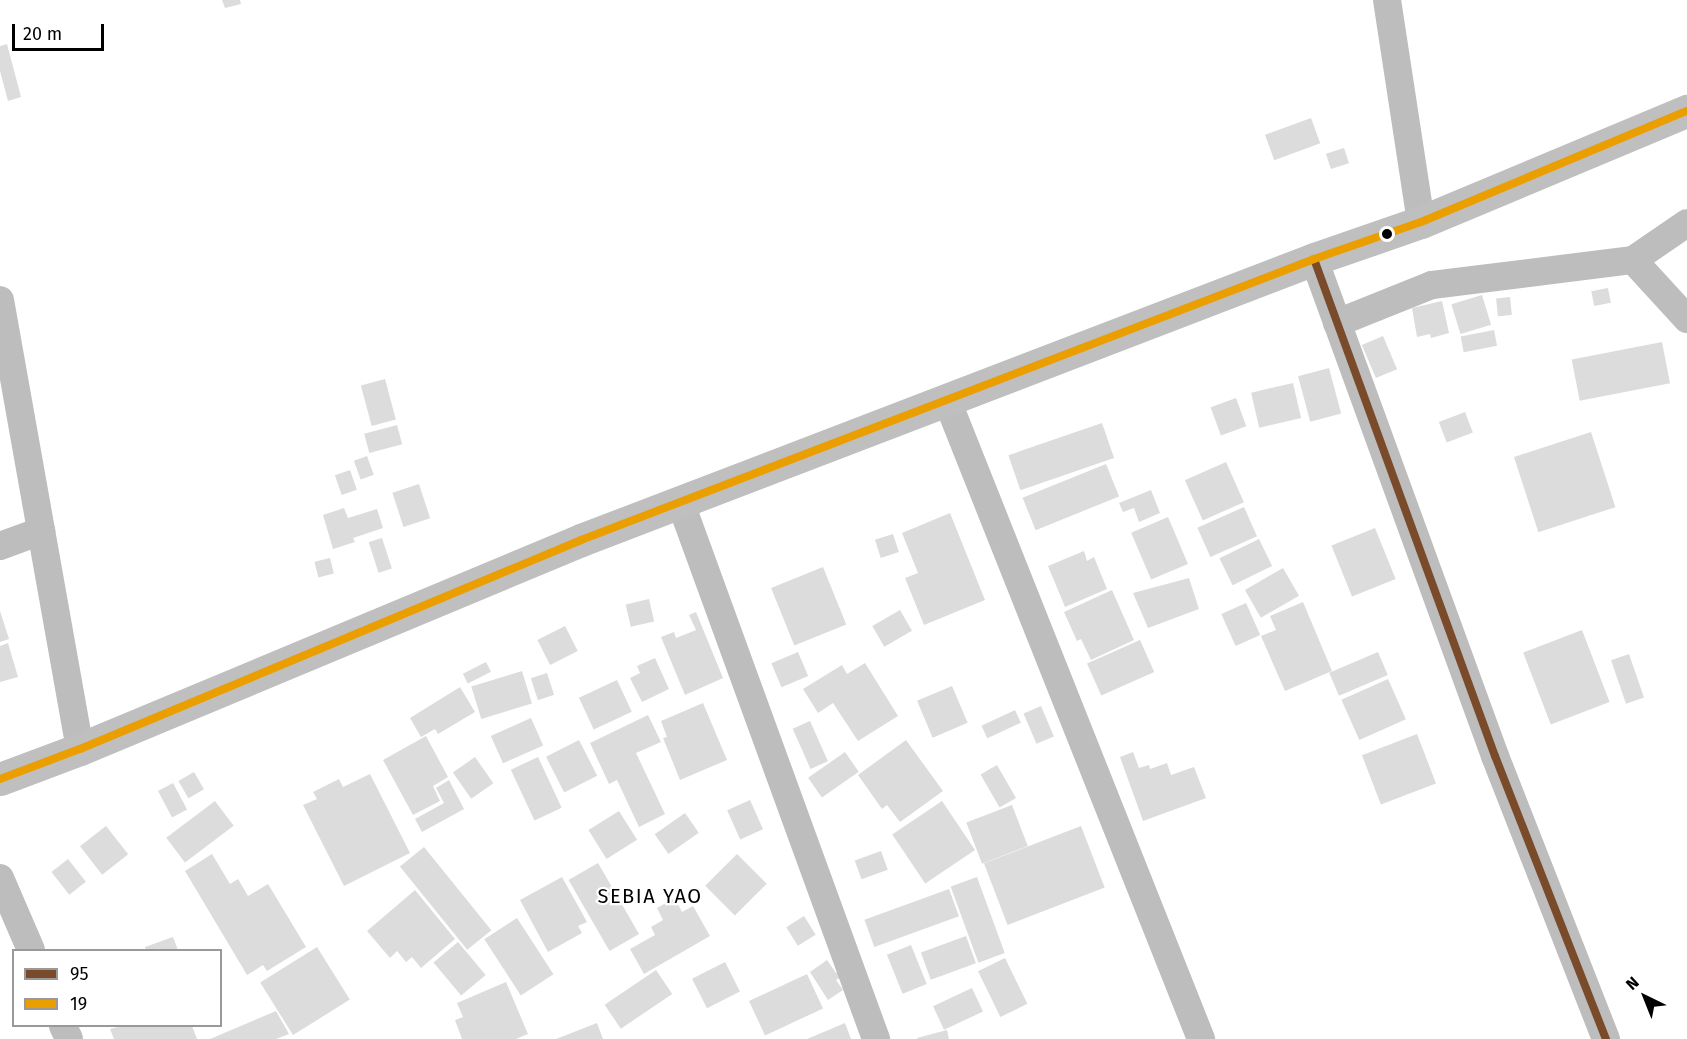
<!DOCTYPE html>
<html>
<head>
<meta charset="utf-8">
<style>
	body { margin:0 }
	#map { position:relative; width:1687px; height:1039px; overflow:hidden; background:#fff; font-family:"Fira Sans",sans-serif }
	div>[style] { position:absolute }
	.building>* { inset:0; background:#dcdcdc; transform-origin:0 0 }
	.street>* { height:28px; margin:-14px; padding:0 14px; transform-origin:14px; border-radius:14px; background:#bdbdbd }
	.secondary>* { height:33px; margin:-16.5px; padding:0 16.5px; transform-origin:16.5px; border-radius:16.5px; background:#bfbfbf }
	.bus-1>* { height:8px; margin:-4px; padding:0 4px; transform-origin:4px; border-radius:4px; background:#7a4b2a }
	.bus-2>* { height:8px; margin:-4px; padding:0 4px; transform-origin:4px; border-radius:4px; background:#eb9e00 }
	.dots>* { width:16px; height:16px; translate:-50% -50%; box-sizing:border-box; border:3px solid #fff; border-radius:50% }
	span { translate:-50% -50%; white-space:nowrap; text-align:center; line-height:1.15; -webkit-text-stroke:4.5px #fff; paint-order:stroke }
	.quarter-label { font-size:20px; color:#000; letter-spacing:1.5px }
	.legend { position:absolute; left:12px; top:949px; width:210px; height:78px; box-sizing:border-box; background:#fff; border:2px solid #999; margin:0; padding:8px 10px; list-style:none; font-size:18px; color:#000 }
	.legend li { display:flex; align-items:center; gap:12px; height:30px }
	.legend b { width:30px; border:2px solid #999 }
	.north { position:absolute; left:1615px; top:967px; width:60px; height:60px; -webkit-text-stroke:4px #fff; paint-order:stroke; rotate:317deg; font-size:16px; font-weight:700; line-height:24px; text-align:center; color:#000 }
	.north::after { content:''; display:block; margin:auto; width:21px; height:27px; background:#000; clip-path:polygon(50% 0,100% 100%,50% 72%,0 100%) }
	.scale { position:absolute; left:12px; top:24px; width:92px; height:27px; box-sizing:border-box; border:3px solid #000; border-top:0; padding-left:8px; font-size:18px; line-height:21px; white-space:nowrap; color:#000; -webkit-text-stroke:4px #fff; paint-order:stroke }
</style>
</head>
<body>
<div id="map">
	<div class="building">
		<i style="clip-path:polygon(222px 0,240px 0,241px 4px,225px 8px)"></i>
		<i style="clip-path:polygon(7px 44px,21px 97px,8px 101px,0 71px,0 46px)"></i>
		<i style="left:1311px;top:118px;width:27px;height:49px;rotate:70deg"></i>
		<i style="left:1344px;top:148px;width:16px;height:19px;rotate:72deg"></i>
		<i style="left:1608px;top:288px;width:15px;height:17px;rotate:79deg"></i>
		<i style="left:1482px;top:295px;width:31px;height:32px;rotate:73deg"></i>
		<i style="left:1510px;top:297px;width:18px;height:14px;rotate:84deg"></i>
		<i style="clip-path:polygon(1442px 301px,1449px 333px,1431px 338px,1430px 334px,1417px 337px,1412px 308px)"></i>
		<i style="left:1494px;top:330px;width:16px;height:34px;rotate:79deg"></i>
		<i style="left:1383px;top:336px;width:36px;height:23px;rotate:67deg"></i>
		<i style="left:1662px;top:342px;width:42px;height:92px;rotate:79deg"></i>
		<i style="left:1329px;top:368px;width:47px;height:32px;rotate:75deg"></i>
		<i style="left:385px;top:379px;width:42px;height:25px;rotate:75deg"></i>
		<i style="left:1293px;top:383px;width:36px;height:43px;rotate:77deg"></i>
		<i style="left:1236px;top:398px;width:30px;height:27px;rotate:70deg"></i>
		<i style="left:1465px;top:412px;width:22px;height:28px;rotate:69deg"></i>
		<i style="left:1102px;top:423px;width:37px;height:99px;rotate:71deg"></i>
		<i style="left:397px;top:425px;width:20px;height:34px;rotate:75deg"></i>
		<i style="left:1591px;top:432px;width:79px;height:81px;rotate:72deg"></i>
		<i style="left:367px;top:456px;width:20px;height:14px;rotate:70deg"></i>
		<i style="left:1226px;top:462px;width:44px;height:45px;rotate:66deg"></i>
		<i style="left:1106px;top:464px;width:35px;height:90px;rotate:68deg"></i>
		<i style="left:350px;top:470px;width:21px;height:16px;rotate:71deg"></i>
		<i style="left:419px;top:484px;width:36px;height:28px;rotate:72deg"></i>
		<i style="clip-path:polygon(1151px 490px,1160px 513px,1139px 522px,1134px 508px,1123px 512px,1119px 503px)"></i>
		<i style="left:1244px;top:507px;width:32px;height:51px;rotate:66deg"></i>
		<i style="clip-path:polygon(344px 508px,348px 518px,377px 509px,383px 528px,353px 538px,355px 542px,333px 549px,323px 515px)"></i>
		<i style="clip-path:polygon(950px 513px,985px 600px,924px 625px,905px 578px,918px 573px,902px 533px)"></i>
		<i style="left:1168px;top:517px;width:51px;height:40px;rotate:67deg"></i>
		<i style="left:1375px;top:528px;width:55px;height:47px;rotate:68deg"></i>
		<i style="left:893px;top:534px;width:19px;height:19px;rotate:72deg"></i>
		<i style="left:382px;top:538px;width:32px;height:14px;rotate:72deg"></i>
		<i style="left:1259px;top:539px;width:30px;height:44px;rotate:64deg"></i>
		<i style="clip-path:polygon(1084px 551px,1087px 561px,1094px 557px,1107px 589px,1065px 607px,1048px 566px)"></i>
		<i style="left:330px;top:558px;width:16px;height:16px;rotate:76deg"></i>
		<i style="left:823px;top:567px;width:62px;height:56px;rotate:68deg"></i>
		<i style="left:1283px;top:568px;width:32px;height:44px;rotate:60deg"></i>
		<i style="clip-path:polygon(1189px 578px,1199px 609px,1148px 628px,1133px 593px)"></i>
		<i style="clip-path:polygon(1112px 590px,1134px 640px,1091px 660px,1081px 639px,1077px 641px,1064px 612px)"></i>
		<i style="left:649px;top:599px;width:23px;height:24px;rotate:77deg"></i>
		<i style="clip-path:polygon(1303px 602px,1332px 671px,1285px 691px,1261px 636px,1276px 630px,1270px 616px)"></i>
		<i style="left:1246px;top:603px;width:35px;height:27px;rotate:66deg"></i>
		<i style="left:900px;top:610px;width:24px;height:32px;rotate:60deg"></i>
		<i style="clip-path:polygon(0 611px,9px 639px,0 642px)"></i>
		<i style="clip-path:polygon(696px 612px,723px 678px,685px 695px,661px 637px,674px 632px,676px 638px,696px 630px,689px 615px)"></i>
		<i style="left:565px;top:626px;width:28px;height:31px;rotate:63deg"></i>
		<i style="left:1582px;top:630px;width:77px;height:63px;rotate:69deg"></i>
		<i style="left:1140px;top:640px;width:35px;height:58px;rotate:66deg"></i>
		<i style="clip-path:polygon(8px 643px,18px 677px,0 682px,0 646px)"></i>
		<i style="left:798px;top:652px;width:26px;height:29px;rotate:67deg"></i>
		<i style="left:1378px;top:652px;width:25px;height:53px;rotate:67deg"></i>
		<i style="left:1629px;top:654px;width:46px;height:19px;rotate:71deg"></i>
		<i style="clip-path:polygon(655px 658px,669px 689px,642px 702px,630px 678px,640px 673px,637px 666px)"></i>
		<i style="left:486px;top:662px;width:11px;height:26px;rotate:63deg"></i>
		<i style="clip-path:polygon(865px 663px,898px 716px,858px 741px,833px 703px,818px 713px,803px 689px,842px 665px,847px 674px)"></i>
		<i style="left:522px;top:671px;width:34px;height:53px;rotate:73deg"></i>
		<i style="left:547px;top:673px;width:23px;height:17px;rotate:72deg"></i>
		<i style="left:1388px;top:679px;width:44px;height:51px;rotate:66deg"></i>
		<i style="left:617px;top:680px;width:35px;height:42px;rotate:65deg"></i>
		<i style="left:952px;top:686px;width:40px;height:38px;rotate:67deg"></i>
		<i style="clip-path:polygon(460px 687px,475px 712px,438px 734px,435px 729px,421px 737px,410px 718px)"></i>
		<i style="clip-path:polygon(703px 703px,727px 760px,680px 780px,663px 738px,667px 737px,661px 721px)"></i>
		<i style="left:1041px;top:706px;width:33px;height:19px;rotate:67deg"></i>
		<i style="left:1015px;top:710px;width:14px;height:37px;rotate:65deg"></i>
		<i style="clip-path:polygon(648px 715px,661px 742px,636px 753px,665px 814px,639px 827px,617px 780px,609px 784px,590px 743px)"></i>
		<i style="left:531px;top:718px;width:30px;height:44px;rotate:66deg"></i>
		<i style="left:810px;top:721px;width:44px;height:19px;rotate:66deg"></i>
		<i style="left:1417px;top:734px;width:53px;height:59px;rotate:69deg"></i>
		<i style="clip-path:polygon(426px 736px,448px 777px,433px 786px,440px 801px,413px 815px,383px 760px)"></i>
		<i style="left:579px;top:740px;width:40px;height:37px;rotate:63deg"></i>
		<i style="clip-path:polygon(906px 740px,943px 791px,900px 822px,887px 805px,882px 809px,858px 775px)"></i>
		<i style="left:845px;top:752px;width:24px;height:45px;rotate:55deg"></i>
		<i style="clip-path:polygon(1133px 752px,1139px 768px,1149px 765px,1150px 769px,1167px 763px,1171px 775px,1194px 767px,1206px 798px,1143px 821px,1120px 757px)"></i>
		<i style="left:475px;top:757px;width:32px;height:27px;rotate:55deg"></i>
		<i style="left:538px;top:757px;width:56px;height:30px;rotate:65deg"></i>
		<i style="left:997px;top:765px;width:38px;height:19px;rotate:60deg"></i>
		<i style="left:194px;top:772px;width:20px;height:18px;rotate:60deg"></i>
		<i style="clip-path:polygon(370px 774px,410px 853px,344px 886px,303px 805px,317px 799px,313px 792px,339px 779px,343px 787px)"></i>
		<i style="clip-path:polygon(449px 780px,464px 809px,422px 832px,415px 819px,444px 803px,436px 788px)"></i>
		<i style="left:173px;top:783px;width:30px;height:17px;rotate:62deg"></i>
		<i style="left:750px;top:800px;width:32px;height:25px;rotate:66deg"></i>
		<i style="left:215px;top:801px;width:31px;height:61px;rotate:53deg"></i>
		<i style="left:942px;top:801px;width:59px;height:60px;rotate:56deg"></i>
		<i style="left:1012px;top:805px;width:44px;height:49px;rotate:69deg"></i>
		<i style="left:619px;top:811px;width:34px;height:36px;rotate:58deg"></i>
		<i style="left:685px;top:813px;width:24px;height:37px;rotate:55deg"></i>
		<i style="left:106px;top:826px;width:36px;height:33px;rotate:52deg"></i>
		<i style="left:1081px;top:826px;width:66px;height:104px;rotate:69deg"></i>
		<i style="left:424px;top:847px;width:107px;height:31px;rotate:51deg"></i>
		<i style="left:881px;top:851px;width:20px;height:28px;rotate:70deg"></i>
		<i style="clip-path:polygon(212px 854px,230px 884px,238px 879px,248px 896px,268px 884px,306px 947px,267px 971px,263px 965px,247px 975px,185px 871px)"></i>
		<i style="left:737px;top:854px;width:42px;height:45px;rotate:45deg"></i>
		<i style="left:68px;top:859px;width:29px;height:21px;rotate:52deg"></i>
		<i style="left:598px;top:863px;width:82px;height:34px;rotate:60deg"></i>
		<i style="clip-path:polygon(562px 877px,587px 922px,578px 926px,582px 933px,548px 952px,520px 900px)"></i>
		<i style="left:977px;top:877px;width:81px;height:28px;rotate:70deg"></i>
		<i style="left:949px;top:889px;width:29px;height:90px;rotate:70deg"></i>
		<i style="clip-path:polygon(415px 890px,455px 939px,421px 968px,412px 957px,406px 962px,397px 951px,390px 958px,367px 931px)"></i>
		<i style="clip-path:polygon(675px 898px,682px 912px,693px 906px,710px 936px,644px 974px,630px 949px,655px 935px,651px 927px,663px 920px,657px 908px)"></i>
		<i style="left:804px;top:916px;width:22px;height:21px;rotate:58deg"></i>
		<i style="left:517px;top:918px;width:67px;height:39px;rotate:57deg"></i>
		<i style="left:966px;top:936px;width:29px;height:48px;rotate:70deg"></i>
		<i style="clip-path:polygon(173px 937px,178px 950px,146px 950px,145px 947px)"></i>
		<i style="left:458px;top:942px;width:43px;height:32px;rotate:50deg"></i>
		<i style="left:911px;top:945px;width:42px;height:26px;rotate:68deg"></i>
		<i style="left:317px;top:947px;width:62px;height:67px;rotate:58deg"></i>
		<i style="left:1005px;top:958px;width:51px;height:30px;rotate:64deg"></i>
		<i style="clip-path:polygon(827px 960px,836px 973px,839px 970px,843px 976px,836px 980px,843px 990px,828px 1000px,810px 972px)"></i>
		<i style="left:725px;top:962px;width:33px;height:37px;rotate:63deg"></i>
		<i style="left:656px;top:970px;width:29px;height:62px;rotate:56deg"></i>
		<i style="left:807px;top:974px;width:38px;height:64px;rotate:65deg"></i>
		<i style="clip-path:polygon(506px 982px,528px 1034px,516px 1039px,462px 1039px,455px 1020px,463px 1017px,457px 1003px)"></i>
		<i style="left:972px;top:988px;width:26px;height:43px;rotate:65deg"></i>
		<i style="clip-path:polygon(276px 1011px,289px 1034px,276px 1039px,210px 1039px)"></i>
		<i style="clip-path:polygon(597px 1023px,603px 1039px,556px 1039px)"></i>
		<i style="clip-path:polygon(845px 1023px,851px 1039px,807px 1039px)"></i>
		<i style="clip-path:polygon(122px 1026px,192px 1026px,197px 1039px,114px 1039px,110px 1029px)"></i>
		<i style="clip-path:polygon(947px 1030px,949px 1039px,917px 1039px,917px 1038px)"></i>
	</div>
	<div class="street">
		<i style="left:1387px;top:0;width:225px;rotate:81.3deg"></i>
		<i style="left:1314px;top:259px;width:529px;rotate:69.99deg"></i>
		<i style="left:1495px;top:756px;width:304px;rotate:68.6deg"></i>
		<i style="left:1633px;top:260px;width:80px;rotate:47.5deg"></i>
		<i style="left:0;top:300px;width:456px;rotate:79.9deg"></i>
		<i style="left:1337px;top:323px;width:102px;rotate:-21.8deg"></i>
		<i style="left:1432px;top:285px;width:203px;rotate:-7.1deg"></i>
		<i style="left:1633px;top:260px;width:65px;rotate:-34.4deg"></i>
		<i style="left:947px;top:400px;width:688px;rotate:68.32deg"></i>
		<i style="left:680px;top:501px;width:573px;rotate:69.98deg"></i>
		<i style="left:0;top:546px;width:44px;rotate:-20.1deg"></i>
		<i style="left:0;top:878px;width:78px;rotate:66.7deg"></i>
		<i style="left:63px;top:1026px;width:14px;rotate:65deg"></i>
	</div>
	<div class="secondary">
		<i style="left:0;top:779px;width:85px;rotate:-20.6deg"></i>
		<i style="left:80px;top:749px;width:543px;rotate:-22.64deg"></i>
		<i style="left:581px;top:540px;width:785px;rotate:-20.97deg"></i>
		<i style="left:1314px;top:259px;width:113px;rotate:-19.1deg"></i>
		<i style="left:1421px;top:222px;width:288px;rotate:-22.7deg"></i>
	</div>
	<div class="bus-1">
		<i style="left:1314px;top:259px;width:529px;rotate:69.99deg"></i>
		<i style="left:1495px;top:756px;width:304px;rotate:68.6deg"></i>
	</div>
	<div class="bus-2">
		<i style="left:0;top:779px;width:85px;rotate:-20.6deg"></i>
		<i style="left:80px;top:749px;width:543px;rotate:-22.64deg"></i>
		<i style="left:581px;top:540px;width:785px;rotate:-20.97deg"></i>
		<i style="left:1314px;top:259px;width:113px;rotate:-19.1deg"></i>
		<i style="left:1421px;top:222px;width:288px;rotate:-22.7deg"></i>
	</div>
	<div class="dots">
		<i style="left:1387px;top:234px;background:#000"></i>
	</div>
	<div class="quarter-label">
		<span style="left:650px;top:896px">SEBIA YAO</span>
	</div>
	<ul class="legend">
	<li><b style="height:8px;background:#7a4b2a"></b>95</li>
	<li><b style="height:8px;background:#eb9e00"></b>19</li>
	</ul>
	<div class="north">N</div>
	<div class="scale">20 m</div>
</div>
</body>
</html>
